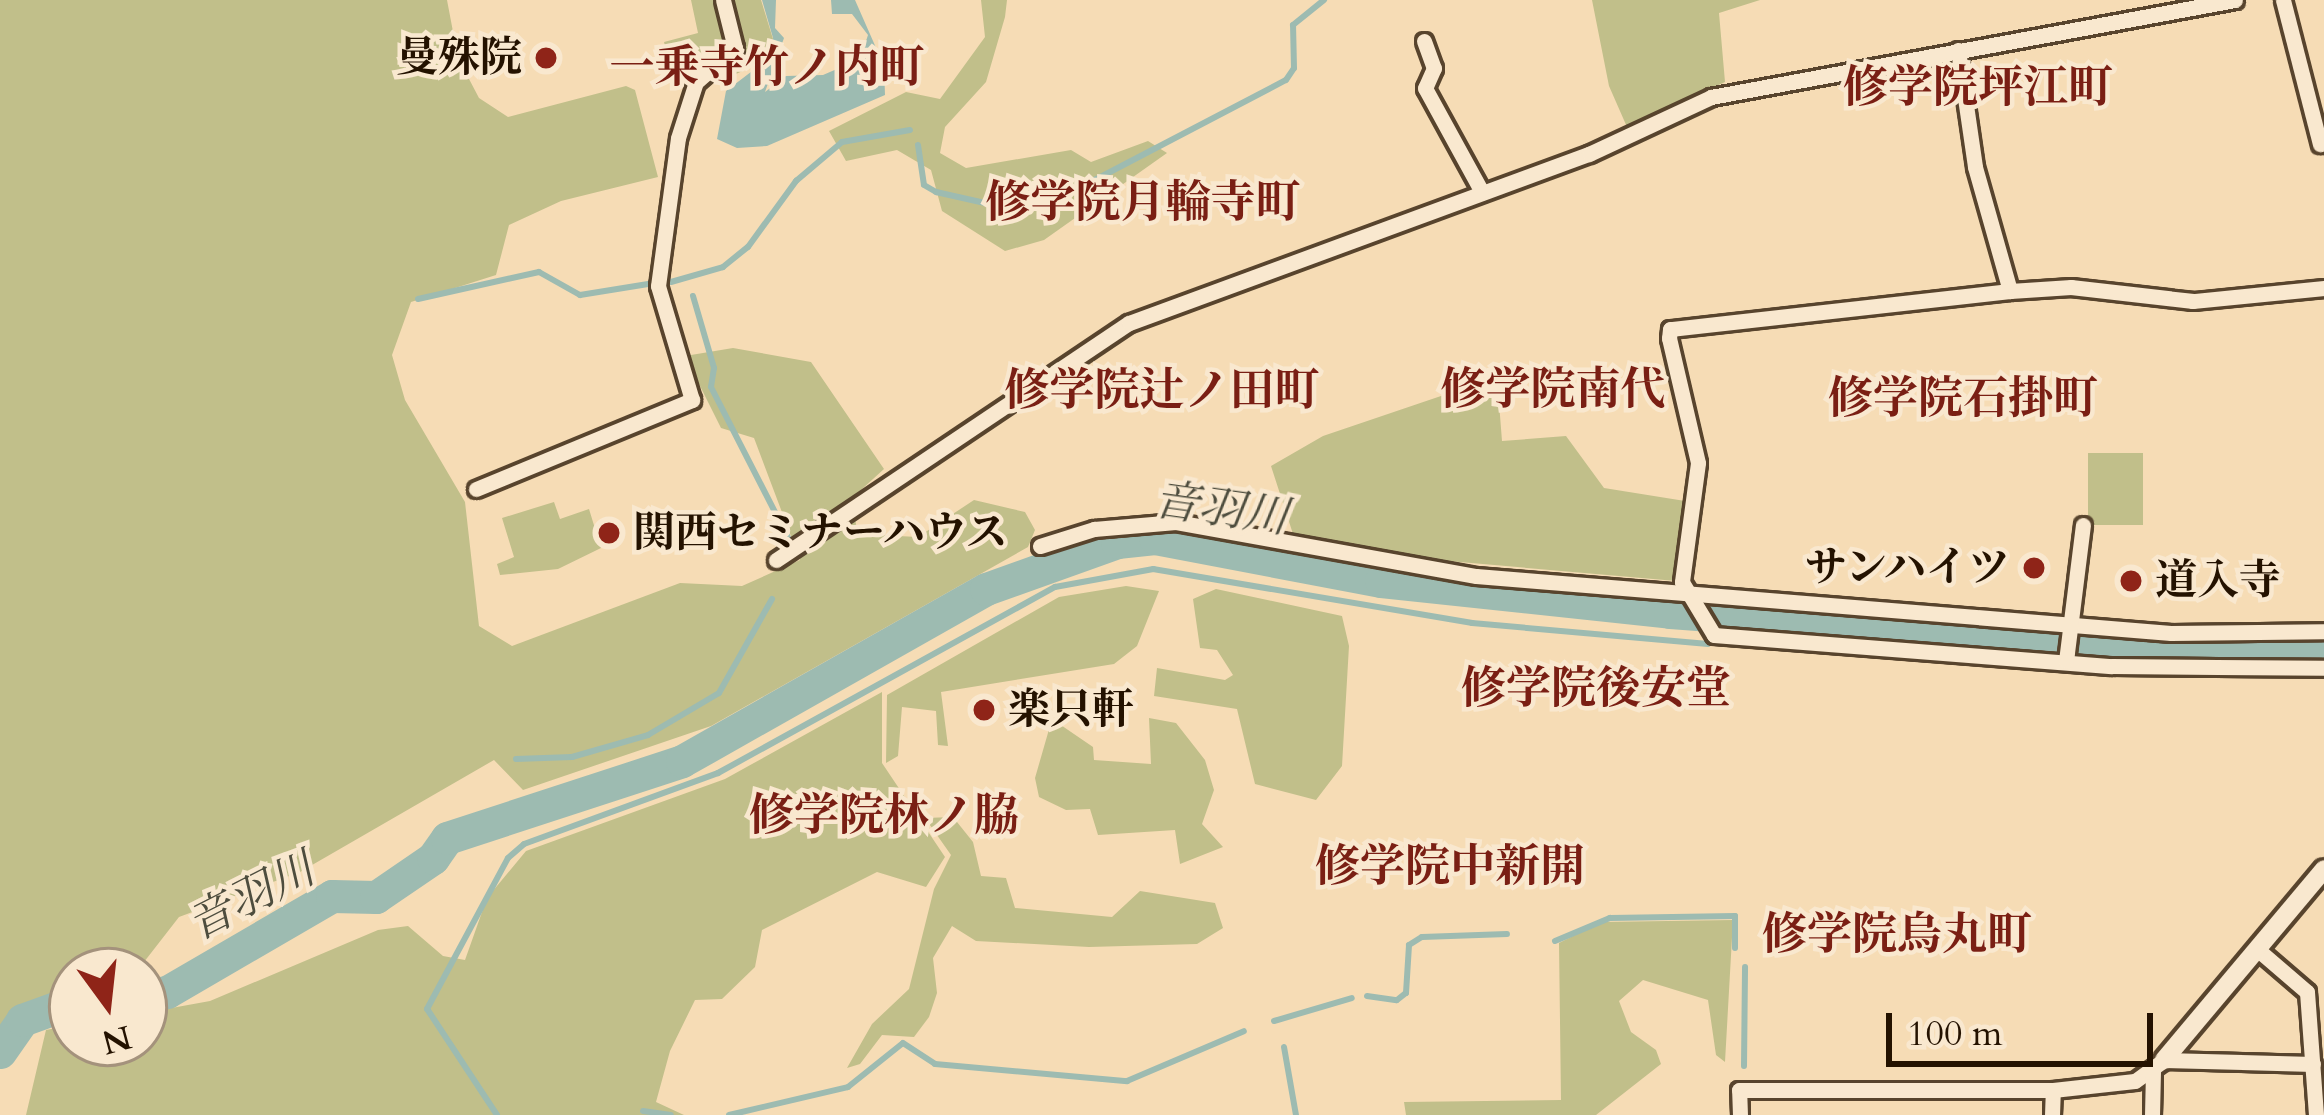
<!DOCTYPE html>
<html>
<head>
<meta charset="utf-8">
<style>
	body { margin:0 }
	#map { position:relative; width:2324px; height:1115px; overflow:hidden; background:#f6dcb5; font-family:Cardo,"Noto Serif JP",serif }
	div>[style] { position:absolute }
	.green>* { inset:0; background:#c1bf8a; transform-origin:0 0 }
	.water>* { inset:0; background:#9dbbb1 }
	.stream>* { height:6px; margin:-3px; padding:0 3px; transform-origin:3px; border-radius:3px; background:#9dbbb1 }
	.river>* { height:33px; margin:-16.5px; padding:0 16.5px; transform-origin:16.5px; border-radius:16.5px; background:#9dbbb1 }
	.roads { filter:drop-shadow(3px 0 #58442d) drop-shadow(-3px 0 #58442d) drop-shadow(0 3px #58442d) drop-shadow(0 -3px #58442d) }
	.minor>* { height:15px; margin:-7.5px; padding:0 7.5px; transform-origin:7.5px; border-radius:7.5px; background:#f9e8cf }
	.tertiary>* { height:18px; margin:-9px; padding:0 9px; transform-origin:9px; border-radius:9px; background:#f9e8cf }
	.dots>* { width:33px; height:33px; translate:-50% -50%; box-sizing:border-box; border:6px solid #f9e8cf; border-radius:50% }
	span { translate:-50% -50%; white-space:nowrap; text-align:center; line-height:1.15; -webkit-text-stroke:9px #f9e8cf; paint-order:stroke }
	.poi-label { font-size:42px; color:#241200; font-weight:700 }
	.right { translate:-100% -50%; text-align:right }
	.left { translate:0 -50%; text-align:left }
	.neighbourhood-label { font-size:45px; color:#7a1f14; font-weight:700 }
	.water-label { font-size:45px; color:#4e4d3e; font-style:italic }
	.north { position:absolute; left:48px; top:947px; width:120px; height:120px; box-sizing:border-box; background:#f9e8cf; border:3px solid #a4927c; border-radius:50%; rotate:165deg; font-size:33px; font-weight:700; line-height:48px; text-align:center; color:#241200 }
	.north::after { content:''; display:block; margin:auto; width:42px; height:54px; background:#8f2418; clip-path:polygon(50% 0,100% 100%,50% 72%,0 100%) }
	.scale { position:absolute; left:1886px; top:1013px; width:267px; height:54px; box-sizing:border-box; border:6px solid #241200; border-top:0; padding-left:15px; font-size:36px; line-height:42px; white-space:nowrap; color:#241200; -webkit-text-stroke:9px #f9e8cf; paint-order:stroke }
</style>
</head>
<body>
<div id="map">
	<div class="green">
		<i style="clip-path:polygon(0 0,447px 0,458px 58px,479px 98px,508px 117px,626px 86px,635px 90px,658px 177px,561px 201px,509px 225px,496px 275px,411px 302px,392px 355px,405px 400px,465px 502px,479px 626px,512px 646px,680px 583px,742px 586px,800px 560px,754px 438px,721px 428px,685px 356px,733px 348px,811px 362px,884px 469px,851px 499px,858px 534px,918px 537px,974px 500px,1025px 512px,1035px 530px,1028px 547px,711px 726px,523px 790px,494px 760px,300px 872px,179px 917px,137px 971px,72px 971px,72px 994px,20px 1008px,0 1037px)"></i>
		<i style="clip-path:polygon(691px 0,714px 0,724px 47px,669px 61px,664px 42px,698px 33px)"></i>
		<i style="clip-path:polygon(729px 0,761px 0,773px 39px,768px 59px,736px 74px,725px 64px)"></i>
		<i style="clip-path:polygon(981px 0,1007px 0,1005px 17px,986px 82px,945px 127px,940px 153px,966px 168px,1071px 150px,1091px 162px,1148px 141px,1167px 153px,1044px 240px,1005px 251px,942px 211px,931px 170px,897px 150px,846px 161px,829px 131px,906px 92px,940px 99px,985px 37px)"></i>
		<i style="clip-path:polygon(1592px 0,1760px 0,1719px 13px,1725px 82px,1627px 127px,1609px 86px)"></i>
		<i style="clip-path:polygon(1497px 377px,1502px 441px,1566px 436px,1604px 488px,1685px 501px,1676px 581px,1402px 557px,1293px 534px,1271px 466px,1323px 436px)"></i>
		<i style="left:2088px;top:453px;width:55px;height:72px"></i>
		<i style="clip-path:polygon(554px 502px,560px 519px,589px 509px,601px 548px,558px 569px,500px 575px,497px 564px,514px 557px,502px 518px)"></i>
		<i style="clip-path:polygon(1126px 586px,1159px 591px,1137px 646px,1114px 664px,941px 692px,948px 746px,938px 745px,936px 711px,902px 707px,898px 756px,886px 763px,887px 695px,1059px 597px)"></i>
		<i style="clip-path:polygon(1216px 589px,1342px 616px,1349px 646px,1342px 766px,1316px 800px,1255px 784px,1237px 709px,1154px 696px,1157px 668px,1225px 680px,1233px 675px,1217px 650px,1200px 648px,1193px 599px)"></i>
		<i style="clip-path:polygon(882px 692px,882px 763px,945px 857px,926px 887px,877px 872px,762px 930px,755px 967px,722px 999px,695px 1000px,670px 1051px,656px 1102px,684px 1115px,26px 1115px,46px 1030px,72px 1025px,72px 1043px,144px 1043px,144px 1013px,210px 1001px,378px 930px,408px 926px,443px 956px,465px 960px,487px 898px,526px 851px,725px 779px)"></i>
		<i style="clip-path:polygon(1149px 718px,1176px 723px,1205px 760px,1214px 790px,1202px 824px,1223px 847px,1180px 864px,1175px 830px,1098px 835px,1090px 809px,1066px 810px,1039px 797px,1035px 778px,1052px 719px,1093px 747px,1094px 760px,1151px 764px)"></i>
		<i style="clip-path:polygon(953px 817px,973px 842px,981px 876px,1006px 878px,1015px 908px,1112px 917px,1140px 891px,1215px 903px,1223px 928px,1197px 944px,1089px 947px,976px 941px,952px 926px,933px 958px,937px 993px,929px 1017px,914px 1037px,882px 1035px,860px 1064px,847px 1068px,872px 1024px,909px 989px,934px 889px,951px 855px,925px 818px)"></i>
		<i style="clip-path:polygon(1733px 920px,1725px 1062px,1716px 1055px,1708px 1000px,1643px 980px,1619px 1001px,1631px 1032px,1656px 1050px,1661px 1064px,1596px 1115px,1406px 1115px,1404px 1102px,1561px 1100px,1559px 943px,1601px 922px)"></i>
	</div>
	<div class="water">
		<i style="clip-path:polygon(762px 0,776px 0,775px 28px,784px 38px,765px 92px,786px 76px,823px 75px,860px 59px,868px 35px,852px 14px,832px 14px,831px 0,855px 0,884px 66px,885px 95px,767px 146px,737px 148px,717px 139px,726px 91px,768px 59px,773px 38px)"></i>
	</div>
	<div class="stream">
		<i style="left:918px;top:145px;width:40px;rotate:81.5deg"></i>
		<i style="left:924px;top:185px;width:14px;rotate:30deg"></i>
		<i style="left:936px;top:192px;width:82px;rotate:12.7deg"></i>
		<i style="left:1016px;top:210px;width:50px;rotate:-16.3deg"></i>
		<i style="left:1064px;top:196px;width:250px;rotate:-27.6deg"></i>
		<i style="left:1286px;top:80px;width:14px;rotate:-56deg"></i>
		<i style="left:1294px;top:68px;width:43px;rotate:-91.3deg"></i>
		<i style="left:1293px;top:25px;width:40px;rotate:-39deg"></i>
		<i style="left:671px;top:282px;width:54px;rotate:-16.1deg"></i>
		<i style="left:723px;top:267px;width:32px;rotate:-39deg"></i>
		<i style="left:748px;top:247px;width:82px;rotate:-54deg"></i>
		<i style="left:796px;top:181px;width:60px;rotate:-40.3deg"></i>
		<i style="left:842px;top:142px;width:69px;rotate:-10deg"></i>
		<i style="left:693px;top:296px;width:75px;rotate:73.7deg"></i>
		<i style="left:714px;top:368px;width:19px;rotate:99deg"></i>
		<i style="left:711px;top:387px;width:175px;rotate:62.9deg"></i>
		<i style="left:418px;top:299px;width:124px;rotate:-12.6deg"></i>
		<i style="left:539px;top:272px;width:47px;rotate:29.3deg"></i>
		<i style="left:580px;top:295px;width:69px;rotate:-9.2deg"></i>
		<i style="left:516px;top:759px;width:56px;rotate:-2deg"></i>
		<i style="left:572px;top:757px;width:79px;rotate:-16.1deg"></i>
		<i style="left:648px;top:735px;width:82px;rotate:-30.6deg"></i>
		<i style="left:719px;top:693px;width:108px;rotate:-60.6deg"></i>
		<i style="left:1555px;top:941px;width:60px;rotate:-22.7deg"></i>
		<i style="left:1610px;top:918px;width:125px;rotate:-0.9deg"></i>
		<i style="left:1735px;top:916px;width:32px;rotate:90deg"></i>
		<i style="left:1367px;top:996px;width:30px;rotate:8deg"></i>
		<i style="left:1397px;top:1000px;width:11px;rotate:-38deg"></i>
		<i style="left:1406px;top:993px;width:48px;rotate:-86.4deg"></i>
		<i style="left:1409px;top:945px;width:15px;rotate:-32deg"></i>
		<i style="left:1422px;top:937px;width:85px;rotate:-2deg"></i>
		<i style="left:1274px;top:1021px;width:81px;rotate:-16.4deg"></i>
		<i style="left:1284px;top:1047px;width:69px;rotate:80deg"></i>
		<i style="left:1744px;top:1066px;width:99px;rotate:-89.4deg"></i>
		<i style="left:643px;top:1111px;width:28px;rotate:8deg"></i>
		<i style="left:497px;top:1115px;width:127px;rotate:-123.4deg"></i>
		<i style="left:427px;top:1009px;width:171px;rotate:-61.8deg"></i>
		<i style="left:508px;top:858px;width:21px;rotate:-41deg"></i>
		<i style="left:524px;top:844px;width:207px;rotate:-20.1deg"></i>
		<i style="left:718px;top:773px;width:385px;rotate:-28.9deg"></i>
		<i style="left:1055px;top:587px;width:100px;rotate:-10.4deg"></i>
		<i style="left:1153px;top:569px;width:324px;rotate:9.6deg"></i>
		<i style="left:1472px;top:623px;width:237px;rotate:5.1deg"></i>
		<i style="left:729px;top:1115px;width:122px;rotate:-13.2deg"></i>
		<i style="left:848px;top:1087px;width:70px;rotate:-38.7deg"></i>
		<i style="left:903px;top:1043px;width:38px;rotate:33deg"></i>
		<i style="left:935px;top:1064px;width:193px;rotate:5.1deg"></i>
		<i style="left:1127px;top:1081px;width:127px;rotate:-23.1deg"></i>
	</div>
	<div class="river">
		<i style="left:144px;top:995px;width:23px;rotate:-7deg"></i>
		<i style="left:167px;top:992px;width:191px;rotate:-30.2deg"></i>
		<i style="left:332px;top:896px;width:44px;rotate:1.3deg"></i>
		<i style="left:376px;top:897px;width:69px;rotate:-34.4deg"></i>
		<i style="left:433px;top:858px;width:24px;rotate:-55deg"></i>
		<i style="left:447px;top:838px;width:247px;rotate:-18.1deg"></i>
		<i style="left:682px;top:761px;width:349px;rotate:-29.5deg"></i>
		<i style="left:986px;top:589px;width:139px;rotate:-19.7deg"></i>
		<i style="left:1117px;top:542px;width:38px;rotate:-6deg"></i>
		<i style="left:1155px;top:538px;width:230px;rotate:10.8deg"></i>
		<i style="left:1381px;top:581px;width:291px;rotate:6.1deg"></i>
		<i style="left:1670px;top:612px;width:534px;rotate:4.29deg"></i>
		<i style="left:2203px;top:652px;width:121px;rotate:-1.9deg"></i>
		<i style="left:0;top:1052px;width:39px;rotate:-55deg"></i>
		<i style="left:22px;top:1020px;width:53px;rotate:-19.8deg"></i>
	</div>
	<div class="roads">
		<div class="minor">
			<i style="left:2283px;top:0;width:149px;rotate:75.6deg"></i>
			<i style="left:1424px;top:41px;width:29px;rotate:70deg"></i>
			<i style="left:1434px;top:68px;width:22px;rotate:114deg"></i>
			<i style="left:1425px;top:88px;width:119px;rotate:61.3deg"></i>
			<i style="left:1958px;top:50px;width:118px;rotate:81.7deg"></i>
			<i style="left:1975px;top:167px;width:129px;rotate:74.2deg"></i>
			<i style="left:2324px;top:288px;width:132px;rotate:174.3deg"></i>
			<i style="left:2193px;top:301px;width:123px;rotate:-173.5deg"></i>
			<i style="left:2071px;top:287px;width:61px;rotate:176.2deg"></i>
			<i style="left:2010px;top:291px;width:342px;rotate:173.6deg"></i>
			<i style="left:1670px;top:329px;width:9px;rotate:96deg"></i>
			<i style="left:1669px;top:338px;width:128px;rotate:76.9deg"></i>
			<i style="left:1698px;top:463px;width:120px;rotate:97.7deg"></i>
			<i style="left:1682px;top:582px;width:62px;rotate:58.9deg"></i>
			<i style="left:1714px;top:635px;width:399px;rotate:4.5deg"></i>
			<i style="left:2112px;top:666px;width:212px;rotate:0.5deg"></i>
			<i style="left:476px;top:489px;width:234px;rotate:-22.4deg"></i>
			<i style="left:692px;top:400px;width:119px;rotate:-106.6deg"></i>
			<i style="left:658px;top:286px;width:149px;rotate:-82.3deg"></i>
			<i style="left:678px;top:138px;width:59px;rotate:-72.2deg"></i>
			<i style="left:696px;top:82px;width:52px;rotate:-41.1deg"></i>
			<i style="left:735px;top:48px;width:49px;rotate:-104deg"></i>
			<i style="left:1040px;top:546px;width:57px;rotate:-17.5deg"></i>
			<i style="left:1094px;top:529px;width:82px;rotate:-4.9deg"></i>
			<i style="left:1176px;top:522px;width:305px;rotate:10.2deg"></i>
			<i style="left:1476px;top:576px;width:697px;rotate:4.69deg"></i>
			<i style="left:2171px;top:633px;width:153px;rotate:-0.7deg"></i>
			<i style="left:776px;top:560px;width:425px;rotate:-33.9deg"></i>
			<i style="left:1129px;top:323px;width:490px;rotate:-20.2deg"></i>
			<i style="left:1589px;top:154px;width:135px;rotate:-25deg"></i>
			<i style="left:1711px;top:97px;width:533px;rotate:-10.49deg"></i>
			<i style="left:2066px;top:661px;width:137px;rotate:-82.9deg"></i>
			<i style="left:2257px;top:949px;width:66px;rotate:40.7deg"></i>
			<i style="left:2307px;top:992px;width:123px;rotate:85.8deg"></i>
			<i style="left:1740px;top:1115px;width:25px;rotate:-92deg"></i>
			<i style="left:1739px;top:1090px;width:314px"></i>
			<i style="left:2053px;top:1090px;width:82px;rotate:-6.3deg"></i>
			<i style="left:2135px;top:1081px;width:36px;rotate:-36deg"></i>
			<i style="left:2164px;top:1060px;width:149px;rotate:1.5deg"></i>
			<i style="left:2052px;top:1115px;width:25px;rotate:-88deg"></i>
			<i style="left:2152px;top:1115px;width:44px;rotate:-88.7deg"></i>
		</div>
		<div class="tertiary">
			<i style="left:2164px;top:1060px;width:249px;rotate:-50deg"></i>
		</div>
	</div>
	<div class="dots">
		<i style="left:546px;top:58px;background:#8f2418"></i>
		<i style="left:609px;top:533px;background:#8f2418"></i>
		<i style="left:2034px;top:568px;background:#8f2418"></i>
		<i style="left:2131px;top:581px;background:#8f2418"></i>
		<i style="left:984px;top:710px;background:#8f2418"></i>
	</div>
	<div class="poi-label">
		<span class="right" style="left:522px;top:58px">曼殊院</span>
		<span class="left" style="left:633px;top:533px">関西セミナーハウス</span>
		<span class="right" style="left:2010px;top:568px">サンハイツ</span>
		<span class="left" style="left:2155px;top:581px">道入寺</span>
		<span class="left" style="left:1008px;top:710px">楽只軒</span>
	</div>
	<div class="neighbourhood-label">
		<span style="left:767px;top:68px">一乗寺竹ノ内町</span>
		<span style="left:1978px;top:88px">修学院坪江町</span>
		<span style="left:1143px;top:203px">修学院月輪寺町</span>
		<span style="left:1553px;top:390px">修学院南代</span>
		<span style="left:1162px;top:391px">修学院辻ノ田町</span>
		<span style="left:1963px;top:399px">修学院石掛町</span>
		<span style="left:1596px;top:689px">修学院後安堂</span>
		<span style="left:884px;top:816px">修学院林ノ脇</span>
		<span style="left:1450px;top:867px">修学院中新開</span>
		<span style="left:1897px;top:935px">修学院烏丸町</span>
	</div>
	<div class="water-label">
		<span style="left:1221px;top:509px;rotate:8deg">音羽川</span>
		<span style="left:251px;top:897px;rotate:-27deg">音羽川</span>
	</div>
	<div class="north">N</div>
	<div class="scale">100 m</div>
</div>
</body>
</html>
